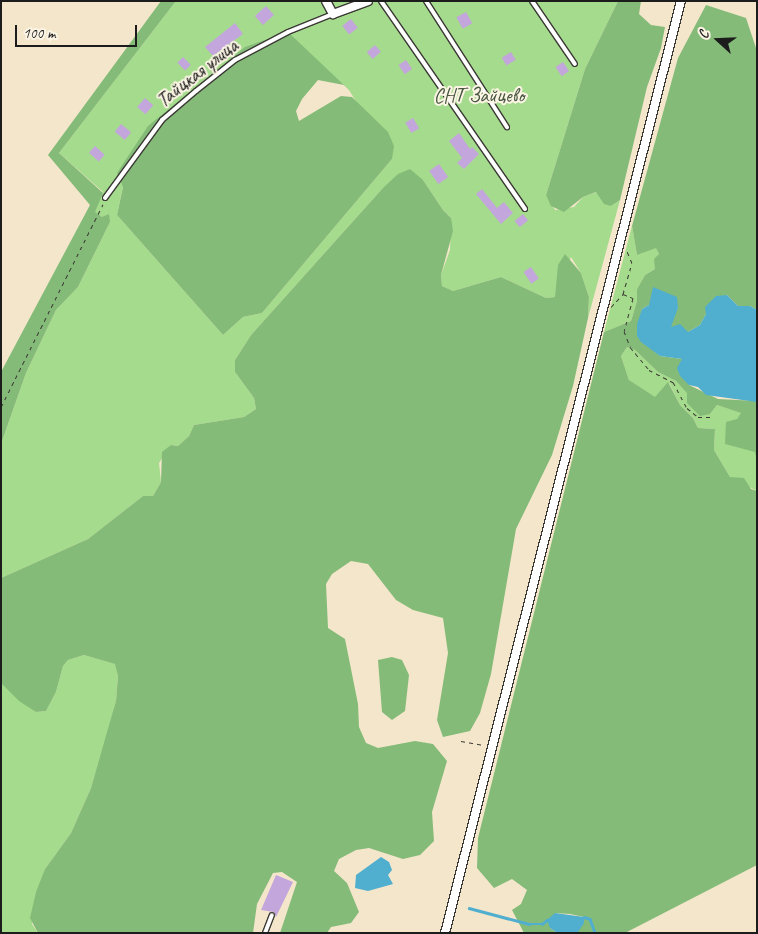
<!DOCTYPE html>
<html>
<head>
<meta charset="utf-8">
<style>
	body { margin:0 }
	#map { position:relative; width:758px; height:934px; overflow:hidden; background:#f3e6ca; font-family:Caveat,sans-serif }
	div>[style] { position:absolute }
	.green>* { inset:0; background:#a5db8c }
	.forest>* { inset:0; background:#84bb78 }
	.water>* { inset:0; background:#50aecf }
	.stream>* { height:2.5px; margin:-1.25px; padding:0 1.25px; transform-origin:1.25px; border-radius:1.25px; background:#50aecf }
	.building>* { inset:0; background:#c3a7dc; transform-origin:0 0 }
	.path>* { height:1px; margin-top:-0.5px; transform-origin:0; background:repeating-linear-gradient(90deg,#3c3a36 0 4px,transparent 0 8px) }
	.roads { filter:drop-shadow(1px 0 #3c3a36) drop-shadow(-1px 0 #3c3a36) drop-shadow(0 1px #3c3a36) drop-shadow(0 -1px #3c3a36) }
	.lane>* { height:4px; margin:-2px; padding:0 2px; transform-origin:2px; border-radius:2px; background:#fff }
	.street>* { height:8px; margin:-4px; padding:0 4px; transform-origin:4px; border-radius:4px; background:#fff }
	span { translate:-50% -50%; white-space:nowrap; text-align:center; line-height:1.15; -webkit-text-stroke:4px #fcf5e5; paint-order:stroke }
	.street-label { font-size:20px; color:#1c1c1c }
	.park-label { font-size:20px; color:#45553e }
	.frame { position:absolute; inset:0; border:2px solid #1c1c1c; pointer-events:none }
	.north { position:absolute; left:693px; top:15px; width:50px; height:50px; -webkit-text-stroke:4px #fcf5e5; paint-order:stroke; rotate:290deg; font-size:14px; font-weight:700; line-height:20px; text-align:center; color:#1c1c1c }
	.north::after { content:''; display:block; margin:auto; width:18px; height:22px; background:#1c1c1c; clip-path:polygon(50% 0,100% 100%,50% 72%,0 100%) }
	.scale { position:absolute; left:15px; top:25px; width:122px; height:22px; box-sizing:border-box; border:2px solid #1c1c1c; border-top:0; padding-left:6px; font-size:15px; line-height:18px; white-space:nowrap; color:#1c1c1c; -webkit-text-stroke:4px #fcf5e5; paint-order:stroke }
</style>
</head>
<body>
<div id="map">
	<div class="green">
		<i style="clip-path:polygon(evenodd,176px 1px,618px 1px,585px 69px,546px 195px,555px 210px,574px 207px,583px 197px,597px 192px,611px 206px,620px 200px,588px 318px,589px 297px,581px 273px,571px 257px,555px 297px,546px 298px,501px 277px,453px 291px,442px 286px,441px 275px,450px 250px,451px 218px,443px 210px,423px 180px,382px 189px,251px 335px,235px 360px,235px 372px,254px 398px,256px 409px,244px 417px,194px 425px,189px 436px,178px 446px,171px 445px,159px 463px,161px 482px,153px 496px,143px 496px,88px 539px,1px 578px,1px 444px,26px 373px,56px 310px,78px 287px,110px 222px,94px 212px,103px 192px,59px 153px,176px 1px,287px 32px,349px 90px,392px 159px,262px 313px,243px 317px,223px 335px,117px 215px,123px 186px,287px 32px)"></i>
		<i style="clip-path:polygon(632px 226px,637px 255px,656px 247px,659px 254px,655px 269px,645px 275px,637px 289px,637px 301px,631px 321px,604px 332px)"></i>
		<i style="clip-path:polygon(627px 347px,635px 350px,658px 372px,676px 381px,710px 414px,717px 405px,742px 413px,737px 419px,756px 452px,757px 491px,730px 477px,714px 450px,715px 429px,698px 428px,693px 418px,680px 405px,669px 383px,655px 398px,629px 380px,621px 356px)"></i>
		<i style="clip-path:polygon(84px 655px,116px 664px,118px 676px,116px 701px,108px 732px,91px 788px,71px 833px,45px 869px,32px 924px,38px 933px,1px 933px,1px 683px,36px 712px,46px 711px,56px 692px,63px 666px,68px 660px)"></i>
	</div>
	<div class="forest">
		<i style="clip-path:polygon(161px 1px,176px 1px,59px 153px,103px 193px,95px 212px,102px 217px,109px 214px,110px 222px,78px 287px,56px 310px,26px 373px,1px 444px,1px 372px,90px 205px,48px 155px)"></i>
		<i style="clip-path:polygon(618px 1px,641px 1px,639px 14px,651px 25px,665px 27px,661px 48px,647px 87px,620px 200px,611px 206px,604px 204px,596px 192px,583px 197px,564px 212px,551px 206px,546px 195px,585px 69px)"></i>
		<i style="clip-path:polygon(evenodd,706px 5px,746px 18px,757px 51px,757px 310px,750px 306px,738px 306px,727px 295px,706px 314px,700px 325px,688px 332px,671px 328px,670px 323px,678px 308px,649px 305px,642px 309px,637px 336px,660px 356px,682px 359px,689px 385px,718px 399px,757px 401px,757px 460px,755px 452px,725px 444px,726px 422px,737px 419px,741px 413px,717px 405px,710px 414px,700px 416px,687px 403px,687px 393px,676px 381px,658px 372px,635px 350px,627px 347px,621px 356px,629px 380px,655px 397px,668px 382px,680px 405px,693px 418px,698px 428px,715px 429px,714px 450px,730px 477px,744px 478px,751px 489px,757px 491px,757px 865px,625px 933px,524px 933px,512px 910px,521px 904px,527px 890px,512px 879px,494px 888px,477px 868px,478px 838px,604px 332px,631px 321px,637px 301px,637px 289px,645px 275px,655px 269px,654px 259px,659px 254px,656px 248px,637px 255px,632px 226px,678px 58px,706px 5px,555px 913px,570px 914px,584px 917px,564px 933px,556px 932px,550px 928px,555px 913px)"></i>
		<i style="clip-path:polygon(288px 32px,344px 85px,318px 80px,302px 99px,296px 111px,299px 121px,341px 96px,352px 97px,388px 132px,394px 146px,392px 159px,262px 313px,243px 317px,223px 335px,117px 215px,123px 187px,117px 173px,148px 126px,245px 47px)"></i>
		<i style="clip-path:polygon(410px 169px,423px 180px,443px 210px,451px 218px,453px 231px,441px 275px,442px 286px,453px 291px,501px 277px,546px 298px,555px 297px,558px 265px,565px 254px,581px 273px,589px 297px,588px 318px,573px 386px,552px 455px,516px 529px,491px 674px,480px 713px,470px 731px,443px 737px,437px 720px,448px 653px,443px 618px,413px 610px,396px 600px,368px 564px,351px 561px,332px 574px,326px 584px,328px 628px,345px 639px,358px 704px,359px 727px,366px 743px,378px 748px,415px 741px,433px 744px,447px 761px,432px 812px,434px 841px,420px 855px,403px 859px,369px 848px,356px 850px,339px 859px,334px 871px,347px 883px,359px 912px,351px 923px,331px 927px,327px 933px,280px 933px,297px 882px,282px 872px,273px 873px,257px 904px,253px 933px,38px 933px,30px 918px,36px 892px,45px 869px,71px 833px,91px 788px,116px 701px,118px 676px,115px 664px,84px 655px,68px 660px,63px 666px,56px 692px,46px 711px,36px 712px,19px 701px,1px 683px,1px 578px,88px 539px,143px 496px,153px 496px,161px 482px,162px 452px,171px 445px,178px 446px,189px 436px,194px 425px,244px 417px,256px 409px,254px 398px,235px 372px,235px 360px,251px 335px,382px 189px,398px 174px)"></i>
		<i style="clip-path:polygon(392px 657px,402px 660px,409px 675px,405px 711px,392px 720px,382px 712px,378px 660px)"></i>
	</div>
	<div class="water">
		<i style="clip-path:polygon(653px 287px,677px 297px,678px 308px,671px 327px,680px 324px,688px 332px,700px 325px,706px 314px,705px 307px,716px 296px,727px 295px,738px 306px,750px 306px,757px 310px,757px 402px,706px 395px,698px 387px,689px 385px,680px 376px,677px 368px,682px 359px,660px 356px,641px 342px,637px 336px,637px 324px,642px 309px,649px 305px)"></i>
		<i style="clip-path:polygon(381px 857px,389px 862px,392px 870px,388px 875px,393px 884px,368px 891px,355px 888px,356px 875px)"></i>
		<i style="clip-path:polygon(555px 913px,584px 917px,584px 923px,578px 932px,556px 932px,550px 928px,547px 920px)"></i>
	</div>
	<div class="stream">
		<i style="left:469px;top:908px;width:62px;rotate:14.9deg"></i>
		<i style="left:529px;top:924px;width:13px"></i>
		<i style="left:542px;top:924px;width:6px;rotate:-39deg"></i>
		<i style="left:584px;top:917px;width:6px;rotate:18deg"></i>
		<i style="left:590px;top:919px;width:15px;rotate:70deg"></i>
	</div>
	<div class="building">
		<i style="left:266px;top:6px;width:12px;height:15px;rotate:48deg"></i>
		<i style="left:466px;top:12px;width:13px;height:11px;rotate:61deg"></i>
		<i style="left:351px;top:19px;width:11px;height:11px;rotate:52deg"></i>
		<i style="clip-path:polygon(235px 23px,243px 34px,213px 56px,205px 47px)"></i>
		<i style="left:375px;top:45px;width:9px;height:11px;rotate:49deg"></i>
		<i style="left:511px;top:52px;width:9px;height:11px;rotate:58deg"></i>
		<i style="left:183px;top:57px;width:11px;height:8px;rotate:45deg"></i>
		<i style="left:406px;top:60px;width:11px;height:9px;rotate:56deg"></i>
		<i style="left:563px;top:62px;width:11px;height:9px;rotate:56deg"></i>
		<i style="left:145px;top:98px;width:11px;height:12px;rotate:41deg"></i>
		<i style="left:413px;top:118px;width:12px;height:9px;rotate:59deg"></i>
		<i style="left:121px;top:124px;width:13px;height:10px;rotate:39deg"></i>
		<i style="clip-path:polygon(459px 133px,470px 149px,472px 147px,479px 154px,464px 169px,457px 163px,462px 158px,449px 141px)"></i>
		<i style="left:95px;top:146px;width:13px;height:9px;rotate:42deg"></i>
		<i style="left:439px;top:164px;width:16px;height:12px;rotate:55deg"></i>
		<i style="clip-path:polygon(482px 189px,497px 208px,504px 202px,513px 213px,501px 224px,476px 194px)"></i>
		<i style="left:523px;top:214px;width:8px;height:11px;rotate:50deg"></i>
		<i style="left:531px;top:267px;width:14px;height:9px;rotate:56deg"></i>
		<i style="clip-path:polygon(276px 875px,293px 882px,276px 917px,274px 912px,261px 910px)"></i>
	</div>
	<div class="path">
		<i style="left:623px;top:294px;width:11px;rotate:22deg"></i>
		<i style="left:633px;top:298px;width:34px;rotate:105deg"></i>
		<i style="left:624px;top:331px;width:17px;rotate:69deg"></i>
		<i style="left:630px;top:347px;width:30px;rotate:50deg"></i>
		<i style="left:649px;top:370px;width:27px;rotate:27deg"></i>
		<i style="left:673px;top:382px;width:30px;rotate:62deg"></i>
		<i style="left:687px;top:408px;width:14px;rotate:39deg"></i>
		<i style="left:698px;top:417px;width:12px"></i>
		<i style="left:611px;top:307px;width:18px;rotate:-47deg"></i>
		<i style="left:623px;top:294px;width:32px;rotate:-74deg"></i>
		<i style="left:632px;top:263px;width:13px;rotate:-113deg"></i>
		<i style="left:1px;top:407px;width:227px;rotate:-63.3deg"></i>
		<i style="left:461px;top:741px;width:23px;rotate:10deg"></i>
	</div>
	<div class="roads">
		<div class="lane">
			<i style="left:381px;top:1px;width:253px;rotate:55.3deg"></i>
			<i style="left:426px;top:1px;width:150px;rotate:57.3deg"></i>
			<i style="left:532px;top:1px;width:76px;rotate:55.7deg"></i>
			<i style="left:105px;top:198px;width:97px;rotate:-53.8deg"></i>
			<i style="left:162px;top:120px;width:45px;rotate:-40.5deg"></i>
			<i style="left:196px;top:91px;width:50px;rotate:-38.5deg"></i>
			<i style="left:235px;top:60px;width:60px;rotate:-27.8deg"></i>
			<i style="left:288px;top:32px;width:48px;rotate:-21.8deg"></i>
			<i style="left:265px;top:933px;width:19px;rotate:-69deg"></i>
		</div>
		<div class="street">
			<i style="left:326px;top:1px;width:15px;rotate:62deg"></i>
			<i style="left:333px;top:14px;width:37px;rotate:-20deg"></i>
			<i style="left:445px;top:933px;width:961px;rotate:-75.79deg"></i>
		</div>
	</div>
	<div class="street-label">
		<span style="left:197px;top:73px;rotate:-38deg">Тайцкая улица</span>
	</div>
	<div class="park-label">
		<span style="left:479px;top:95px">СНТ Зайцево</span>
	</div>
	<div class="frame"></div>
	<div class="north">С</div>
	<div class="scale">100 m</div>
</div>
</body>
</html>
